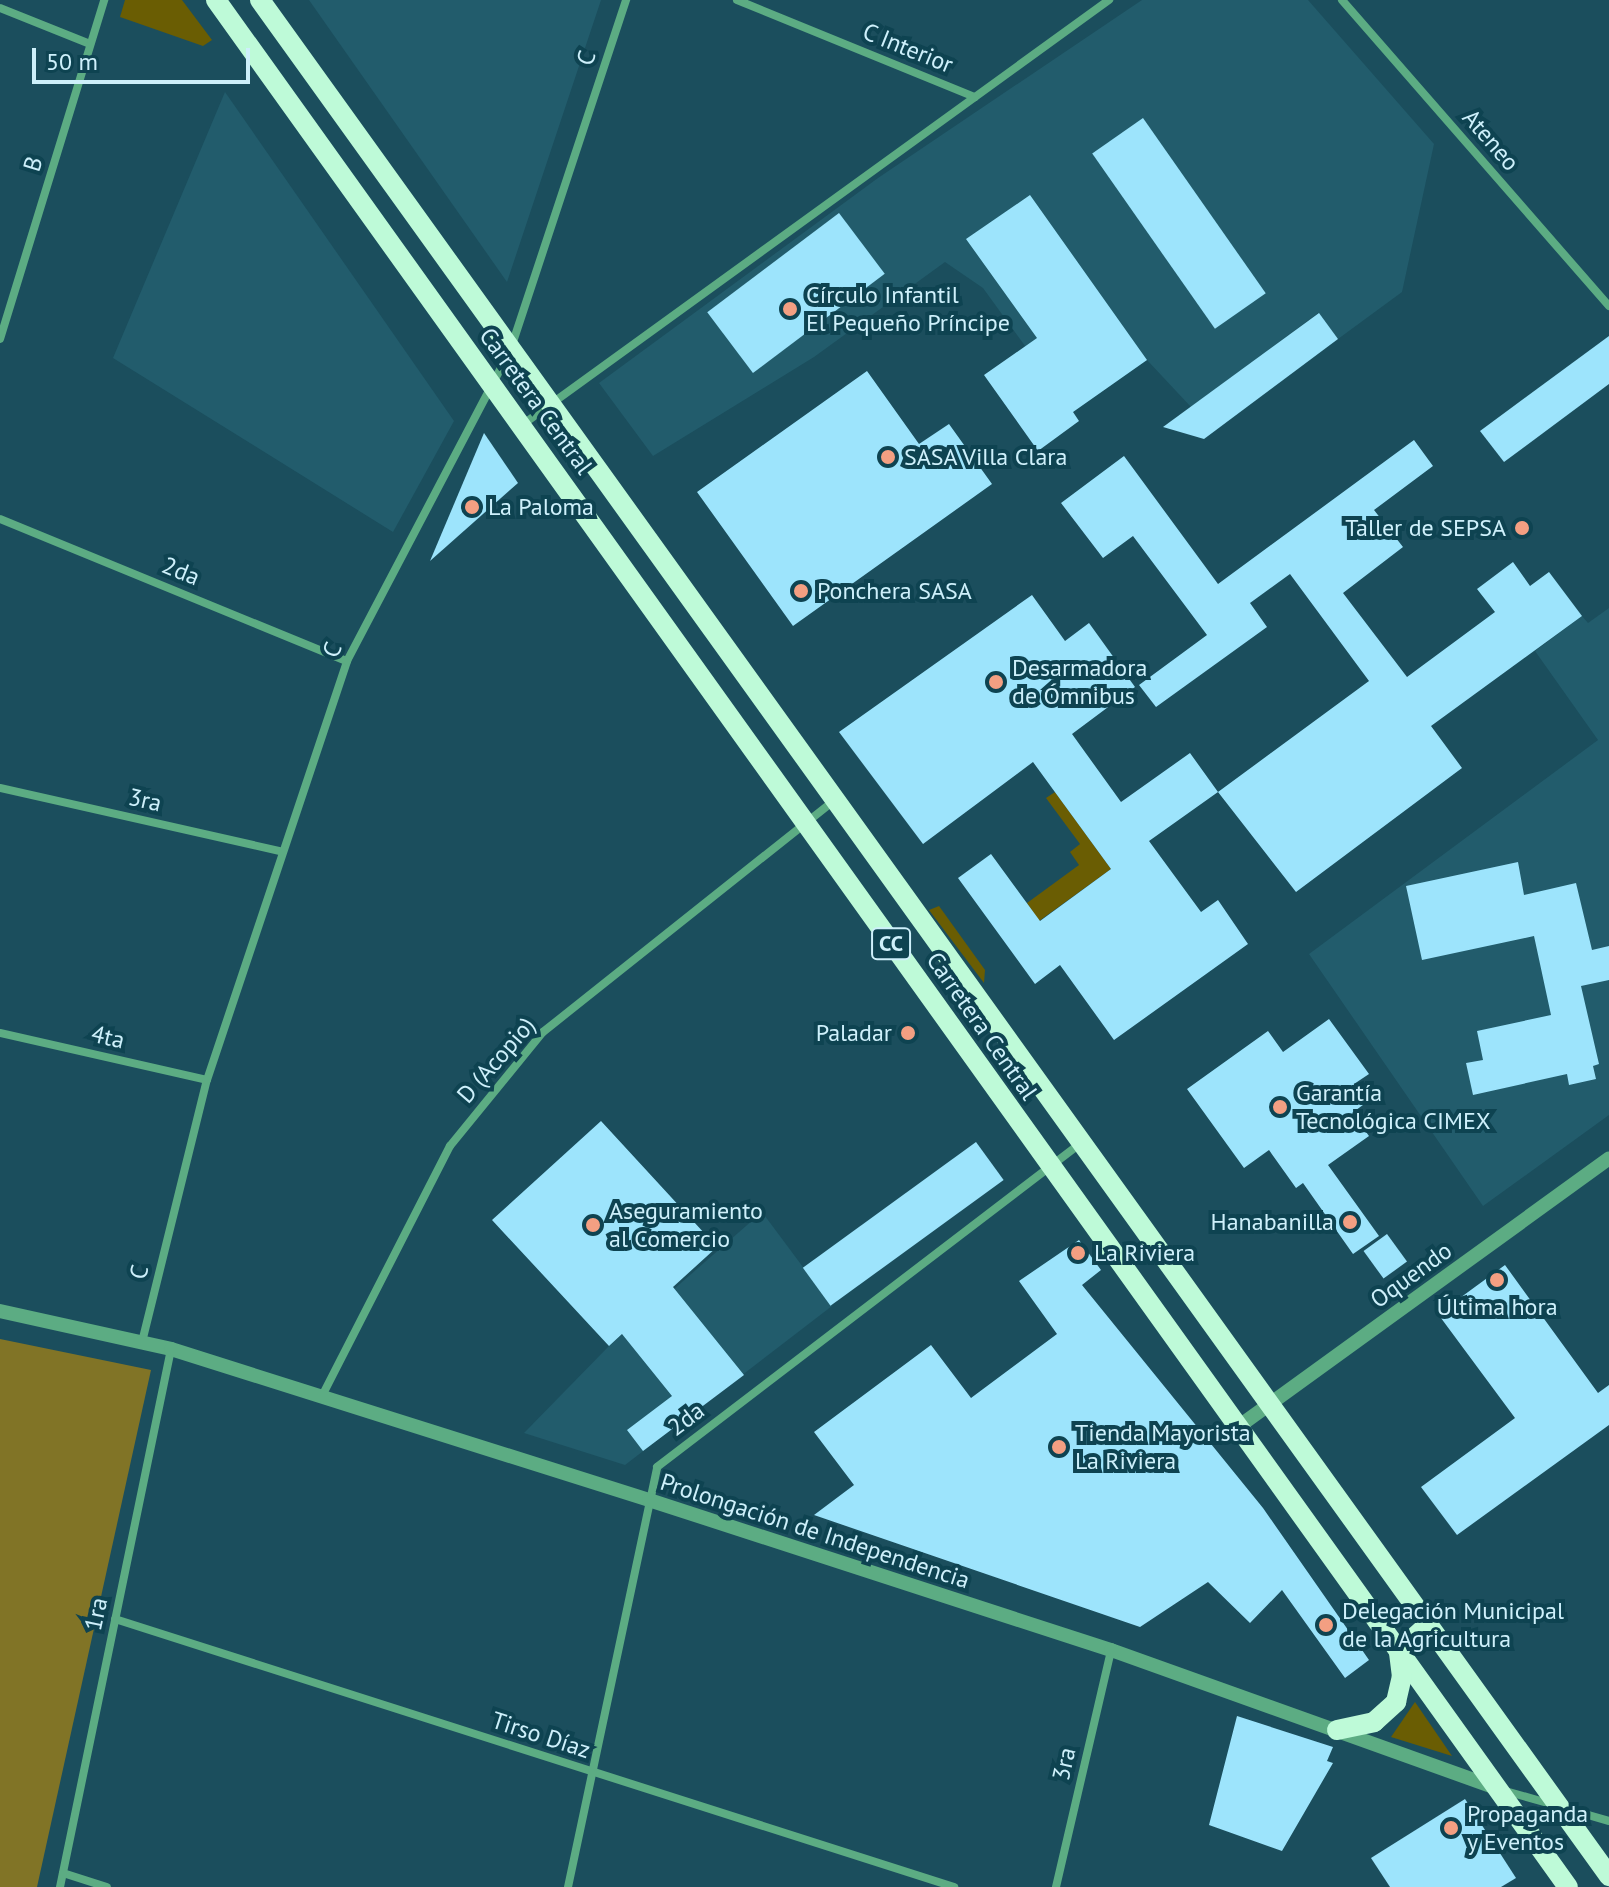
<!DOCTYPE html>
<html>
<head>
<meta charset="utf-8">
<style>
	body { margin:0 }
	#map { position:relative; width:1609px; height:1887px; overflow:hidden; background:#1b4e5d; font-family:"PT Sans",sans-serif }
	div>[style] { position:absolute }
	.built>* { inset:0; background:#225c6c }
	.green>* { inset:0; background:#6a5d03 }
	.forest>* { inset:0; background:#817426 }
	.building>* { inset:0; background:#9de4fc; transform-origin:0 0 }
	.minor>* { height:8px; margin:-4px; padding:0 4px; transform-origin:4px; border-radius:4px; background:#5cac83 }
	.tertiary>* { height:14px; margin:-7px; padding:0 7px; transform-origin:7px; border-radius:7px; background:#5cac83 }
	.primary>* { height:20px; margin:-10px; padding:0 10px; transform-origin:10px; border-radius:10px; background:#befad8 }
	.dots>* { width:22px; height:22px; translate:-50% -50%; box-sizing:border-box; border:4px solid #0e4351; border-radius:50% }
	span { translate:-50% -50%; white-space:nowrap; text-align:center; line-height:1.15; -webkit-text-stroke:8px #0e4351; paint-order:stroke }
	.shield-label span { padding:2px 6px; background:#0e4351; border:2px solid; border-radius:6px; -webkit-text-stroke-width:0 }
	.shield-label { font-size:22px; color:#cef0fb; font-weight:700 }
	.street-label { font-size:24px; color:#cef0fb }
	.poi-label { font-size:24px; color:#cef0fb }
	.left { translate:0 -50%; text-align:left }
	.right { translate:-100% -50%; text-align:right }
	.scale { position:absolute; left:32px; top:48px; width:218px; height:36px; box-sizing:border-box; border:4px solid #cef0fb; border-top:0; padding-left:10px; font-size:24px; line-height:28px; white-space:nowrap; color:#cef0fb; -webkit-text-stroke:6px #0e4351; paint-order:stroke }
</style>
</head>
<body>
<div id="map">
	<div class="built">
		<i style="clip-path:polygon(309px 0,601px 0,507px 282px)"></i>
		<i style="clip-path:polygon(1142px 0,1308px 0,1434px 144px,1402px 292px,1338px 339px,1318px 313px,1191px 407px,1147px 360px,1073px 412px,983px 288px,945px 262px,814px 357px,653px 456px,599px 383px,878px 178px)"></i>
		<i style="clip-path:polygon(225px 92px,454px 421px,393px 532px,113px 358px)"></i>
		<i style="clip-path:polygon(1609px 608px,1609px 1115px,1483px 1206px,1309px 954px,1598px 740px,1535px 651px,1582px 616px,1588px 623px)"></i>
		<i style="clip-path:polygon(762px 1212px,832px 1306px,625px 1465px,524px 1433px,609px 1346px)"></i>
	</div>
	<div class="green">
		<i style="clip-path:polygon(125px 0,182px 0,212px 40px,203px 46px,120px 17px)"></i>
		<i style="clip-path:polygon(1055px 792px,1111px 869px,1039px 921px,1027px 903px,1079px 865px,1070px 852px,1080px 844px,1046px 798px)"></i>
		<i style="clip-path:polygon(939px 906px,985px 970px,984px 983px,929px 910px)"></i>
		<i style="clip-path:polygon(1415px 1702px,1452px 1756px,1391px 1737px)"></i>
	</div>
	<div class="forest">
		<i style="clip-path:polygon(0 1339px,151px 1370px,37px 1887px,0 1887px)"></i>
	</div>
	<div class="building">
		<i style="left:1143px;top:118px;width:214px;height:62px;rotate:55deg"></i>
		<i style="clip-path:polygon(1030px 195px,1147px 360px,1073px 412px,1079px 421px,1038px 451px,984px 375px,1037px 338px,966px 239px)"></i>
		<i style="left:839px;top:213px;width:76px;height:165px;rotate:53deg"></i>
		<i style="clip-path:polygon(1319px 313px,1338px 339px,1204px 439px,1163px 427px)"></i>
		<i style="clip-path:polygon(1609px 336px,1609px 384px,1504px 462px,1480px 431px)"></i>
		<i style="clip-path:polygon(867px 371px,919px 444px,949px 424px,992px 484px,793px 626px,697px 492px)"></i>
		<i style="clip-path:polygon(484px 433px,518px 483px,430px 561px)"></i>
		<i style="clip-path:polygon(1414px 440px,1433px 466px,1374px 510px,1403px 547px,1343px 593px,1407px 677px,1495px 612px,1477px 589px,1513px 562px,1530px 586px,1549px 572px,1582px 616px,1431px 726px,1462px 768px,1296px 892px,1218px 792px,1369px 681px,1290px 574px,1250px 603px,1267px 627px,1156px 707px,1139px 685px,1207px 635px,1133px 536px,1103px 558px,1061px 503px,1124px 456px,1218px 584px)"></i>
		<i style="clip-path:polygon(1032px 595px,1065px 641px,1089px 623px,1135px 687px,1072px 734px,1121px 802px,1190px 753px,1218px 792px,1149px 841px,1201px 912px,1218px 900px,1248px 944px,1114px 1040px,1060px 965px,1035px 984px,958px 878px,991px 854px,1040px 921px,1111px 869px,1033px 762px,923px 844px,839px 732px)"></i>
		<i style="clip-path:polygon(1518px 862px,1524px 895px,1576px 883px,1592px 950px,1609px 946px,1609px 980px,1581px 986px,1599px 1064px,1593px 1066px,1596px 1079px,1569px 1085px,1567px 1074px,1473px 1095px,1466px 1063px,1483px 1060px,1477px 1031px,1551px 1015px,1534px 936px,1422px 960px,1406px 886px)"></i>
		<i style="clip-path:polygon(1329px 1019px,1369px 1074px,1354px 1084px,1367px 1102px,1352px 1113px,1369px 1136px,1328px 1165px,1379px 1236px,1353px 1254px,1303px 1183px,1296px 1188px,1269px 1150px,1244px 1168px,1187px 1089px,1268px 1031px,1283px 1052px)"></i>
		<i style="clip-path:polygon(601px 1121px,717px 1247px,673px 1287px,744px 1375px,643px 1451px,627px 1430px,672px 1396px,622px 1334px,609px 1346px,492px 1220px)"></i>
		<i style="left:976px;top:1142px;width:47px;height:214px;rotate:54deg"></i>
		<i style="left:1387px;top:1234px;width:34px;height:29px;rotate:54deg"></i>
		<i style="clip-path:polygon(1079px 1240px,1101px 1270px,1082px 1285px,1263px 1508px,1369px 1660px,1345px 1678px,1282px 1590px,1250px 1623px,1208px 1582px,1140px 1627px,814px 1515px,854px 1485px,814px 1432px,931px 1345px,971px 1398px,1057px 1334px,1019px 1281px)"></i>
		<i style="clip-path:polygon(1505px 1265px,1598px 1393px,1609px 1385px,1609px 1425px,1457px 1535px,1421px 1487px,1515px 1418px,1438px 1314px)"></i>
		<i style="clip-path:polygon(1237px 1716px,1333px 1747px,1327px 1761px,1333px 1763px,1282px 1851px,1209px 1825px)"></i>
		<i style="clip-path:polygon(1465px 1799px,1516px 1878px,1501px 1887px,1390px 1887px,1371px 1858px)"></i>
	</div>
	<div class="minor">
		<i style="left:737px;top:0;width:257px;rotate:22.2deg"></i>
		<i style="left:1342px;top:0;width:406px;rotate:48.9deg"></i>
		<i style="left:0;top:8px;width:97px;rotate:21.8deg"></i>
		<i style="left:0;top:339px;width:355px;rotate:-72.9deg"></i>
		<i style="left:522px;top:425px;width:725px;rotate:-35.91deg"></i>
		<i style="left:0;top:519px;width:375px;rotate:22.3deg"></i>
		<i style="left:0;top:788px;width:287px;rotate:12.7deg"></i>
		<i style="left:0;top:1033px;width:212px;rotate:12.8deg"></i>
		<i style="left:142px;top:1342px;width:270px;rotate:-76.1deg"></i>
		<i style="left:207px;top:1080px;width:442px;rotate:-71.5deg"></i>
		<i style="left:347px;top:661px;width:353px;rotate:-62.3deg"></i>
		<i style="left:511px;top:348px;width:367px;rotate:-71.7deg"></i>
		<i style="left:322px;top:1396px;width:281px;rotate:-62.9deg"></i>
		<i style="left:450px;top:1146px;width:147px;rotate:-50.8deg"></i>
		<i style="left:543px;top:1032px;width:373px;rotate:-38.5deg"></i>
		<i style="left:115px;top:1619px;width:881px;rotate:17.71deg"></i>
		<i style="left:1502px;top:1790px;width:51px;rotate:15.9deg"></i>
		<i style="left:1564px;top:1808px;width:47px;rotate:16.1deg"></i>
		<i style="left:63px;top:1873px;width:46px;rotate:17.7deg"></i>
		<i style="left:60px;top:1887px;width:549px;rotate:-78.34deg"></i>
		<i style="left:568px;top:1887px;width:429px;rotate:-78deg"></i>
		<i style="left:657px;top:1467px;width:534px;rotate:-37.39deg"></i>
		<i style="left:1056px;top:1887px;width:243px;rotate:-76.9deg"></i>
	</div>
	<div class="tertiary">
		<i style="left:0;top:1311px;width:175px;rotate:12.5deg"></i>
		<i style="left:171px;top:1349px;width:501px;rotate:17.53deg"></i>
		<i style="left:649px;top:1500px;width:486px;rotate:18deg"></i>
		<i style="left:1111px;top:1650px;width:409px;rotate:19.7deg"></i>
		<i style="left:1238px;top:1427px;width:458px;rotate:-35.9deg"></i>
	</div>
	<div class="primary">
		<i style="left:216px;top:0;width:2321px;rotate:54.38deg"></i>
		<i style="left:260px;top:0;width:2311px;rotate:54.28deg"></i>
		<i style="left:1337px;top:1730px;width:38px;rotate:-12deg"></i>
		<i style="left:1374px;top:1722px;width:30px;rotate:-42deg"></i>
		<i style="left:1396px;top:1702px;width:26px;rotate:-77deg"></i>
		<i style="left:1402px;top:1677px;width:26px;rotate:-97deg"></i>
		<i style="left:1399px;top:1651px;width:39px;rotate:-42deg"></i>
	</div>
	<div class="dots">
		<i style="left:790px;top:309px;background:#f39f82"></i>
		<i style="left:888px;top:457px;background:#f39f82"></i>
		<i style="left:472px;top:507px;background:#f39f82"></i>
		<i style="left:1522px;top:528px;background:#f39f82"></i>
		<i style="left:801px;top:591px;background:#f39f82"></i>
		<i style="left:996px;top:682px;background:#f39f82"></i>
		<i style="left:908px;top:1033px;background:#f39f82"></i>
		<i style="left:1280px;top:1107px;background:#f39f82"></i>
		<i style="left:1350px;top:1222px;background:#f39f82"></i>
		<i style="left:593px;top:1225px;background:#f39f82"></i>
		<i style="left:1078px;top:1253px;background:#f39f82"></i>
		<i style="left:1497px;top:1280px;background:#f39f82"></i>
		<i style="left:1059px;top:1447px;background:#f39f82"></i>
		<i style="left:1326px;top:1625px;background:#f39f82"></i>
		<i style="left:1451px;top:1828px;background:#f39f82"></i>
	</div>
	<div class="shield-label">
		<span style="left:891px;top:944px">CC</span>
	</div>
	<div class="street-label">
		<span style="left:908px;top:48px;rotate:22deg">C Interior</span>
		<span style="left:586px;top:58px;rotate:-72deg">C</span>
		<span style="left:1491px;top:140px;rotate:49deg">Ateneo</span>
		<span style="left:33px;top:164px;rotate:-73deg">B</span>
		<span style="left:536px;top:401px;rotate:54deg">Carretera Central</span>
		<span style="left:181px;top:571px;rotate:22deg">2da</span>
		<span style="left:332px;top:650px;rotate:-66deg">C</span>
		<span style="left:145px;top:800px;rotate:13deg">3ra</span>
		<span style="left:982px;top:1026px;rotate:55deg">Carretera Central</span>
		<span style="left:108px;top:1037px;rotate:13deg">4ta</span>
		<span style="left:496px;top:1060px;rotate:-49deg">D (Acopio)</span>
		<span style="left:139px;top:1272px;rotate:-76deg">C</span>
		<span style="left:1411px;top:1275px;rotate:-36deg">Oquendo</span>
		<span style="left:686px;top:1419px;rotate:-37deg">2da</span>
		<span style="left:815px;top:1531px;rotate:18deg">Prolongación de Independencia</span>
		<span style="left:96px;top:1614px;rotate:-78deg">1ra</span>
		<span style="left:541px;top:1735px;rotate:18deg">Tirso Díaz</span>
		<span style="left:1064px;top:1764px;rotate:-77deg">3ra</span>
	</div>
	<div class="poi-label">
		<span class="left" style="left:806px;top:309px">Círculo Infantil<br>El Pequeño Príncipe</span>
		<span class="left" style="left:904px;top:457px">SASA Villa Clara</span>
		<span class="left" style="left:488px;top:507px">La Paloma</span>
		<span class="right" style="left:1506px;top:528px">Taller de SEPSA</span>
		<span class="left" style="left:817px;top:591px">Ponchera SASA</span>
		<span class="left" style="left:1012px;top:682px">Desarmadora<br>de Ómnibus</span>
		<span class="right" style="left:892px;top:1033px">Paladar</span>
		<span class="left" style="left:1296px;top:1107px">Garantía<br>Tecnológica CIMEX</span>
		<span class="left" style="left:609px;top:1225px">Aseguramiento<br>al Comercio</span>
		<span class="right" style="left:1334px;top:1222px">Hanabanilla</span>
		<span class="left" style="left:1094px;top:1253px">La Riviera</span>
		<span style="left:1497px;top:1307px">Última hora</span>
		<span class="left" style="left:1075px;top:1447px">Tienda Mayorista<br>La Riviera</span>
		<span class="left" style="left:1342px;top:1625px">Delegación Municipal<br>de la Agricultura</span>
		<span class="left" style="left:1467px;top:1828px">Propaganda<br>y Eventos</span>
	</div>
	<div class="scale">50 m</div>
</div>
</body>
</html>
